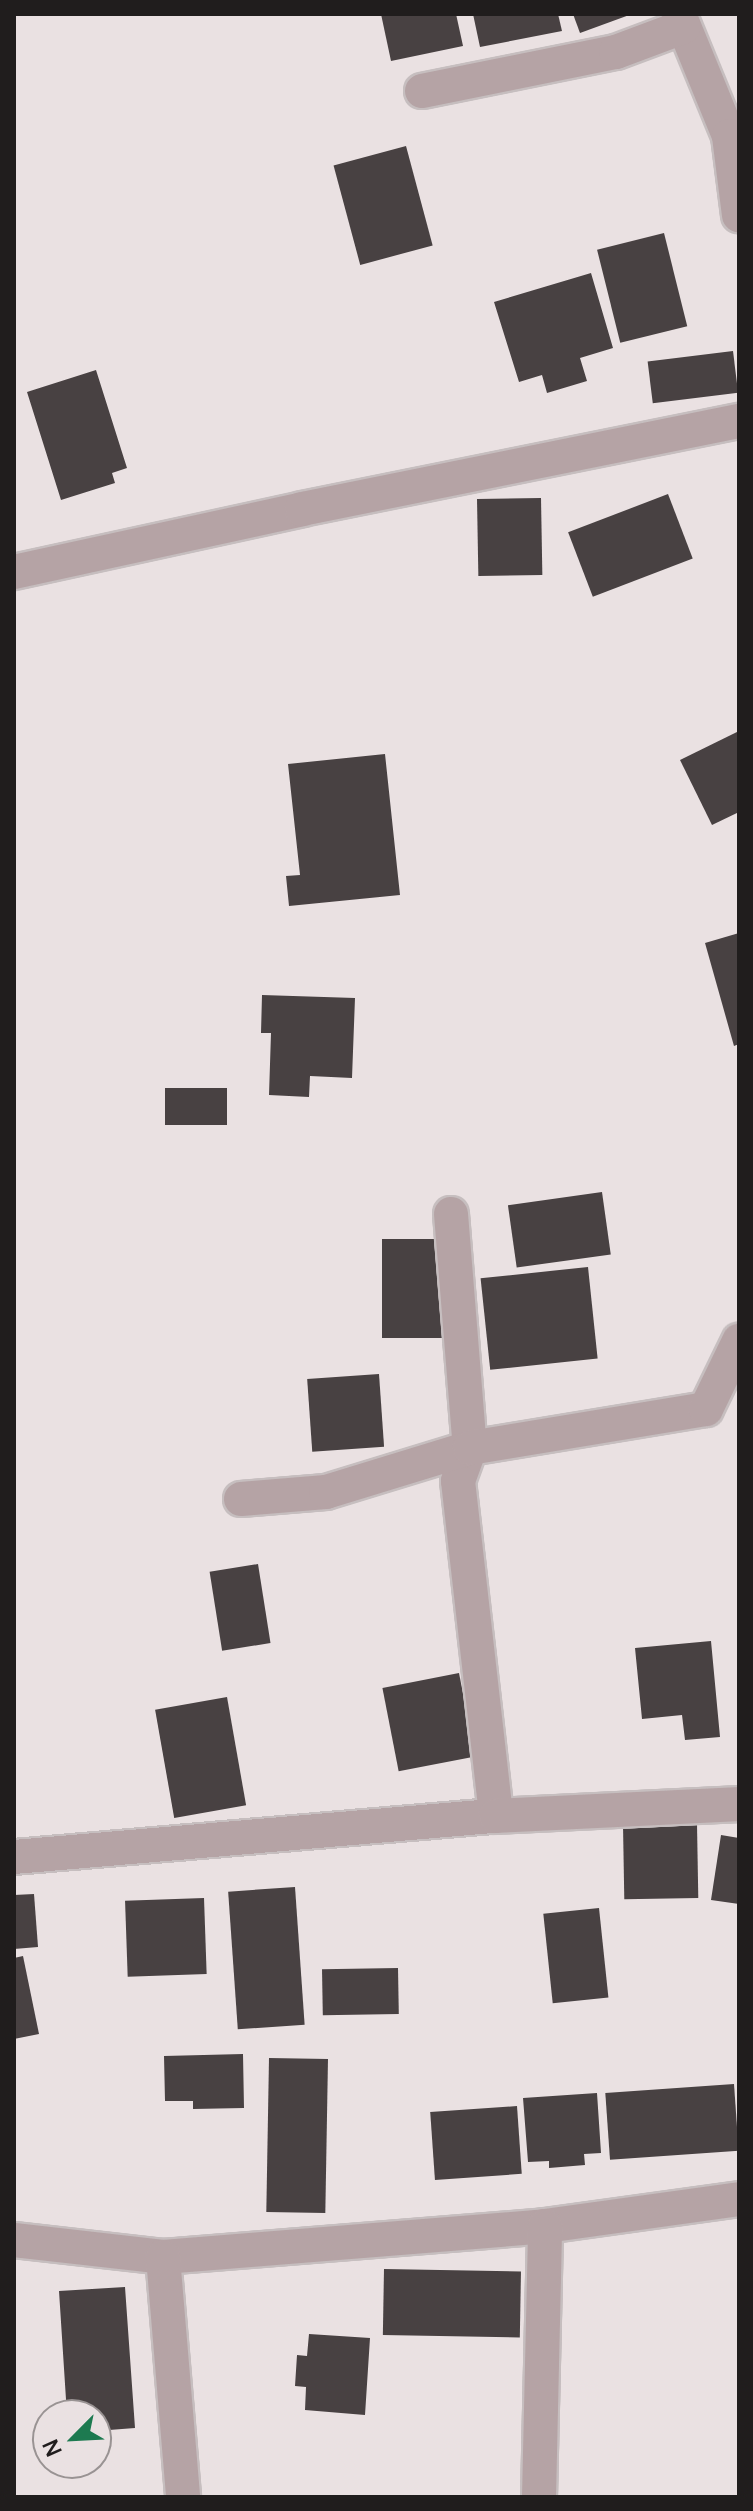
<!DOCTYPE html>
<html>
<head>
<meta charset="utf-8">
<style>
	body { margin:0 }
	#map { position:relative; width:753px; height:2511px; overflow:hidden; background:#eae1e2; font-family:Manrope,sans-serif }
	div>[style] { position:absolute }
	.building>* { inset:0; background:#484142; transform-origin:0 0 }
	.roads { filter:drop-shadow(2px 0 #c6bebf) drop-shadow(-2px 0 #c6bebf) drop-shadow(0 2px #c6bebf) drop-shadow(0 -2px #c6bebf) }
	.street>* { height:34px; margin:-17px; padding:0 17px; transform-origin:17px; border-radius:17px; background:#b5a3a5 }
	span { translate:-50% -50%; white-space:nowrap; text-align:center; line-height:1.15; -webkit-text-stroke:8px #eae1e2; paint-order:stroke }
	.frame { position:absolute; inset:0; border:16px solid #201d1d; pointer-events:none }
	.north { position:absolute; left:32px; top:2399px; width:80px; height:80px; box-sizing:border-box; background:#eae1e2; border:2px solid #999393; border-radius:50%; rotate:246deg; font-size:22px; font-weight:700; line-height:32px; text-align:center; color:#201d1d }
	.north::after { content:''; display:block; margin:auto; width:28px; height:36px; background:#1d7a50; clip-path:polygon(50% 0,100% 100%,50% 72%,0 100%) }
</style>
</head>
<body>
<div id="map">
	<div class="building">
		<i style="clip-path:polygon(381px 14px,456px 14px,463px 46px,391px 61px)"></i>
		<i style="clip-path:polygon(473px 14px,558px 14px,562px 31px,480px 47px)"></i>
		<i style="clip-path:polygon(573px 14px,632px 14px,580px 33px)"></i>
		<i style="left:406px;top:146px;width:103px;height:75px;rotate:75deg"></i>
		<i style="left:664px;top:233px;width:96px;height:69px;rotate:76deg"></i>
		<i style="clip-path:polygon(591px 273px,613px 348px,580px 358px,587px 381px,547px 393px,542px 375px,519px 382px,494px 302px)"></i>
		<i style="left:733px;top:351px;width:42px;height:86px;rotate:83deg"></i>
		<i style="clip-path:polygon(96px 370px,127px 468px,112px 473px,115px 483px,61px 500px,27px 392px)"></i>
		<i style="left:668px;top:494px;width:69px;height:107px;rotate:69deg"></i>
		<i style="left:541px;top:498px;width:77px;height:64px;rotate:89deg"></i>
		<i style="clip-path:polygon(739px 731px,739px 812px,712px 825px,680px 760px)"></i>
		<i style="clip-path:polygon(385px 754px,400px 895px,289px 906px,286px 876px,300px 875px,288px 764px)"></i>
		<i style="clip-path:polygon(739px 933px,739px 1044px,734px 1046px,705px 943px)"></i>
		<i style="clip-path:polygon(262px 995px,355px 998px,352px 1078px,310px 1076px,309px 1097px,269px 1095px,271px 1033px,261px 1033px)"></i>
		<i style="left:165px;top:1088px;width:62px;height:37px"></i>
		<i style="left:602px;top:1192px;width:63px;height:95px;rotate:82deg"></i>
		<i style="left:382px;top:1239px;width:60px;height:99px"></i>
		<i style="left:588px;top:1267px;width:92px;height:108px;rotate:84deg"></i>
		<i style="left:379px;top:1374px;width:73px;height:72px;rotate:86deg"></i>
		<i style="left:258px;top:1564px;width:80px;height:49px;rotate:81deg"></i>
		<i style="clip-path:polygon(711px 1641px,720px 1737px,685px 1740px,682px 1715px,642px 1719px,635px 1648px)"></i>
		<i style="left:459px;top:1673px;width:85px;height:78px;rotate:79deg"></i>
		<i style="left:227px;top:1697px;width:110px;height:73px;rotate:80deg"></i>
		<i style="left:697px;top:1824px;width:74px;height:74px;rotate:89deg"></i>
		<i style="clip-path:polygon(721px 1835px,739px 1838px,739px 1904px,711px 1900px)"></i>
		<i style="left:295px;top:1887px;width:138px;height:67px;rotate:86deg"></i>
		<i style="clip-path:polygon(34px 1894px,38px 1947px,14px 1949px,14px 1895px)"></i>
		<i style="left:204px;top:1898px;width:76px;height:79px;rotate:88deg"></i>
		<i style="left:599px;top:1908px;width:90px;height:56px;rotate:84deg"></i>
		<i style="clip-path:polygon(23px 1956px,39px 2034px,14px 2039px,14px 1958px)"></i>
		<i style="left:398px;top:1968px;width:46px;height:76px;rotate:89deg"></i>
		<i style="clip-path:polygon(243px 2054px,244px 2108px,193px 2109px,193px 2101px,165px 2101px,164px 2056px)"></i>
		<i style="left:269px;top:2058px;width:59px;height:154px;rotate:1deg"></i>
		<i style="left:734px;top:2084px;width:67px;height:129px;rotate:86deg"></i>
		<i style="clip-path:polygon(597px 2093px,601px 2153px,584px 2154px,585px 2165px,549px 2168px,549px 2161px,528px 2162px,523px 2098px)"></i>
		<i style="left:517px;top:2106px;width:68px;height:87px;rotate:86deg"></i>
		<i style="left:384px;top:2269px;width:137px;height:66px;rotate:1deg"></i>
		<i style="clip-path:polygon(125px 2287px,135px 2428px,96px 2431px,96px 2415px,67px 2415px,59px 2291px)"></i>
		<i style="clip-path:polygon(309px 2334px,370px 2338px,365px 2415px,305px 2410px,306px 2387px,295px 2386px,297px 2355px,307px 2356px)"></i>
	</div>
	<div class="roads">
		<div class="street">
			<i style="left:679px;top:14px;width:132px;rotate:67.7deg"></i>
			<i style="left:729px;top:136px;width:80px;rotate:82.8deg"></i>
			<i style="left:422px;top:91px;width:198px;rotate:-11.4deg"></i>
			<i style="left:616px;top:52px;width:72px;rotate:-20.5deg"></i>
			<i style="left:14px;top:572px;width:295px;rotate:-12.3deg"></i>
			<i style="left:302px;top:509px;width:446px;rotate:-11.4deg"></i>
			<i style="left:451px;top:1214px;width:235px;rotate:85.4deg"></i>
			<i style="left:470px;top:1448px;width:35px;rotate:110deg"></i>
			<i style="left:458px;top:1481px;width:337px;rotate:83.5deg"></i>
			<i style="left:241px;top:1499px;width:85px;rotate:-4.7deg"></i>
			<i style="left:326px;top:1492px;width:151px;rotate:-17deg"></i>
			<i style="left:470px;top:1448px;width:239px;rotate:-9.4deg"></i>
			<i style="left:706px;top:1409px;width:76px;rotate:-64.1deg"></i>
			<i style="left:14px;top:1857px;width:484px;rotate:-4.9deg"></i>
			<i style="left:496px;top:1816px;width:243px;rotate:-2.8deg"></i>
			<i style="left:14px;top:2240px;width:150px;rotate:6.5deg"></i>
			<i style="left:163px;top:2257px;width:383px;rotate:-4.6deg"></i>
			<i style="left:545px;top:2226px;width:196px;rotate:-7.9deg"></i>
			<i style="left:163px;top:2257px;width:241px;rotate:85.2deg"></i>
			<i style="left:539px;top:2497px;width:271px;rotate:-88.7deg"></i>
		</div>
	</div>
	<div class="frame"></div>
	<div class="north">N</div>
</div>
</body>
</html>
